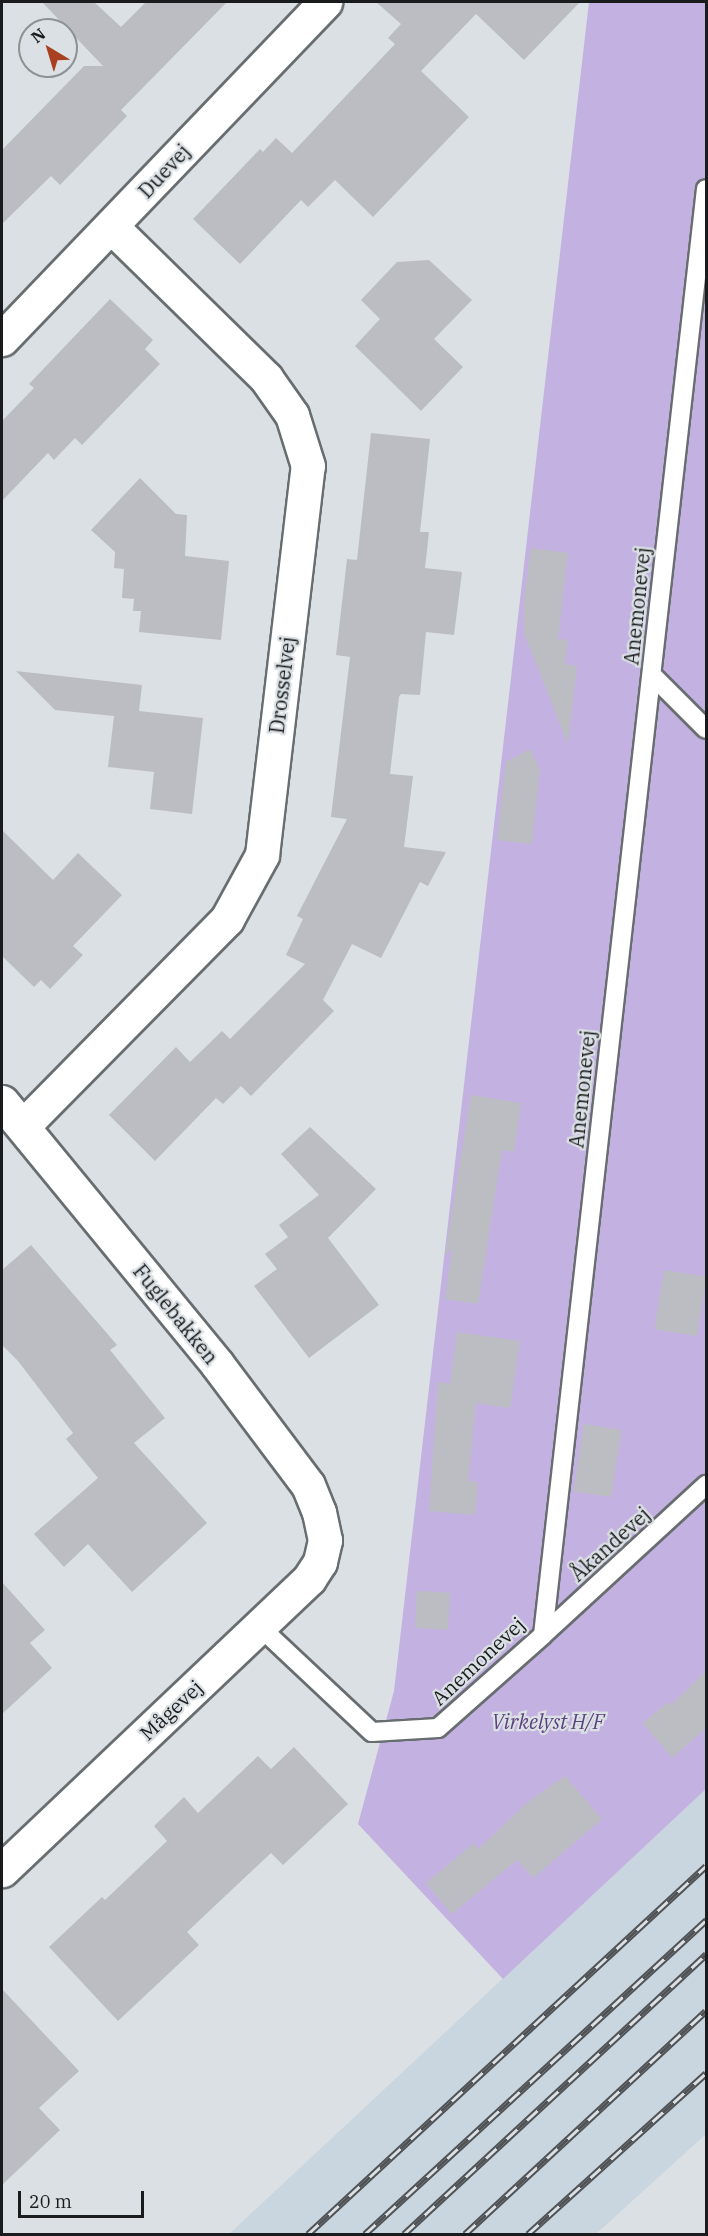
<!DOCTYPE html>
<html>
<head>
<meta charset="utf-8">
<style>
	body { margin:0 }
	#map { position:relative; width:708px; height:2236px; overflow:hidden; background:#dbe0e4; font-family:"IBM Plex Serif",serif }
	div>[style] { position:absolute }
	.built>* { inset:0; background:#cad6df }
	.green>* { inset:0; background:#c3b2e1 }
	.building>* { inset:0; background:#bbbdc2; transform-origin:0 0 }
	.roads { filter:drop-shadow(2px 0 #686d70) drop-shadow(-2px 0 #686d70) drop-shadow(0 2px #686d70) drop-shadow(0 -2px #686d70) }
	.service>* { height:18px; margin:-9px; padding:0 9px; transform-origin:9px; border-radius:9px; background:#fff }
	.minor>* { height:33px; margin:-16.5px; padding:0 16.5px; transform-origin:16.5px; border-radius:16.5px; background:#fff }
	.rail>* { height:7px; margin-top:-3.5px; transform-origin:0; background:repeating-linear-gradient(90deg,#dbe0e4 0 14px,#505355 0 28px); box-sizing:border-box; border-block:2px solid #505355 }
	span { translate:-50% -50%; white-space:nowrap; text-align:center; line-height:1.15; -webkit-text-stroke:4.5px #dbe0e4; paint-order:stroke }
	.street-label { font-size:20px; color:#191b1c }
	.park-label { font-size:20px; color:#5b417e; font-style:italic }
	.frame { position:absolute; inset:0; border:3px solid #191b1c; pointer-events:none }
	.north { position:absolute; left:18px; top:18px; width:60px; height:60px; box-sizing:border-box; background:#dbe0e4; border:2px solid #8d9194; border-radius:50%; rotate:322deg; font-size:16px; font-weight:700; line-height:24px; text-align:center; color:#191b1c }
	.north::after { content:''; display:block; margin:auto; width:21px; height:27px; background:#a94120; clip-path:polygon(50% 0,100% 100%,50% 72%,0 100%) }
	.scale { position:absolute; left:18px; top:2191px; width:126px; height:27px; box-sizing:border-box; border:3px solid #191b1c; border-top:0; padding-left:8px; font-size:18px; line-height:21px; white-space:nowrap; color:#191b1c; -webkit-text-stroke:4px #dbe0e4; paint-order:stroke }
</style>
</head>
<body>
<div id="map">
	<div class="built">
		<i style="clip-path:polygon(706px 1789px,706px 2134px,596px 2234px,229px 2234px)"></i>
	</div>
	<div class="green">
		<i style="clip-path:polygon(589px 2px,706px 2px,706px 1789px,503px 1979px,358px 1824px,394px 1691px)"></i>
	</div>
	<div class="building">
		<i style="clip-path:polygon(42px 2px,94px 2px,121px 27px,146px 2px,227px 2px,121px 110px,127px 116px,60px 185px,51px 176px,2px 224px,2px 150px,84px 66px,103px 66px)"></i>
		<i style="clip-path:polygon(376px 2px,580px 2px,524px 60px,476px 14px,421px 71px,469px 117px,373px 217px,335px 180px,308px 207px,301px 200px,240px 264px,193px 219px,260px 149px,263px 152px,276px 138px,292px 153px,395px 44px,388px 38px,401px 24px)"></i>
		<i style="clip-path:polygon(429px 260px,472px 300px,434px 339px,463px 367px,421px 411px,355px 346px,380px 319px,361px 300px,397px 262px)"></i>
		<i style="clip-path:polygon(110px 299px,153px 340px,145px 349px,160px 364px,82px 445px,75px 438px,54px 460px,48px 453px,2px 501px,2px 421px,34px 388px,29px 384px)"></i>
		<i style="clip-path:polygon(371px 433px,430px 439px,420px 532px,429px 532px,425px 568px,462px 572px,454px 635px,426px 632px,420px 695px,401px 694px,399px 697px,390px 774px,413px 776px,404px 847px,446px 852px,428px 886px,420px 882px,381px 958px,352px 944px,323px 1000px,334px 1011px,251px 1096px,241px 1086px,223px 1104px,216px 1098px,155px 1161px,109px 1115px,176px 1047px,190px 1062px,222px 1031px,230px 1039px,305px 964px,286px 955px,303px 919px,297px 916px,347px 819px,331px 817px,350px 657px,336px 655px,347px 559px,357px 560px)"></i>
		<i style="clip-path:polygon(140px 478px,176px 514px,187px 515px,185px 556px,229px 561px,221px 640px,139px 632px,141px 611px,133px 611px,134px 599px,122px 598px,124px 569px,114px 568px,115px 552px,91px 530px)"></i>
		<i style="clip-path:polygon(531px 548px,568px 553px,558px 639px,568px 640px,565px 664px,577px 666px,568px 744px,524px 633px,524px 598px)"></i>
		<i style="clip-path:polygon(16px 671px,142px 685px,139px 711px,203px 718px,192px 814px,150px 809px,154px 772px,108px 767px,114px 716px,55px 710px)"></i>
		<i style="clip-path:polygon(530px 749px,540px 769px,532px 844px,497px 840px,506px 762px)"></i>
		<i style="clip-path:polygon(2px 830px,53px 880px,78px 853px,122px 895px,73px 946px,83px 955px,50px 989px,41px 980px,34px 987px,2px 956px)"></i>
		<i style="clip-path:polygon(471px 1095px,521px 1103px,514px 1152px,502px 1150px,478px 1304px,445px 1299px,452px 1249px,445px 1255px)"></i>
		<i style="clip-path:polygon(310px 1127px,376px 1189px,328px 1238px,379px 1305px,309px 1358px,254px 1286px,277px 1269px,265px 1254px,288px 1237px,279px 1225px,319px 1195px,281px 1154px)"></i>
		<i style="clip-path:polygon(31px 1245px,117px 1345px,110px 1350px,165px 1418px,134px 1443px,207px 1523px,132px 1592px,88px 1544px,64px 1567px,34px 1534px,98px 1478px,66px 1439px,73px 1433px,18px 1361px,2px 1345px,2px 1270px)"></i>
		<i style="left:664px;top:1270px;width:43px;height:60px;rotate:9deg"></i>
		<i style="clip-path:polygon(457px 1332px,520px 1341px,510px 1408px,476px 1403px,468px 1481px,478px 1482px,475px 1515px,429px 1511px,438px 1382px,450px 1384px)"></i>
		<i style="left:584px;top:1424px;width:38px;height:68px;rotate:9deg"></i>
		<i style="clip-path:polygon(2px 1582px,45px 1630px,30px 1643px,52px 1668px,2px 1714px)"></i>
		<i style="left:417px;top:1591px;width:33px;height:37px;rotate:3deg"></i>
		<i style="clip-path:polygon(706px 1671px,706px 1728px,672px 1758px,643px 1723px,668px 1702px,671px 1705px)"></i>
		<i style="clip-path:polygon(294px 1747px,348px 1804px,283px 1865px,271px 1853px,187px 1932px,199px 1945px,118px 2021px,49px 1947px,102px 1897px,105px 1900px,167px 1841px,154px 1826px,184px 1797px,198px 1813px,258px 1756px,271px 1769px)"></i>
		<i style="clip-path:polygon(565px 1776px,602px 1819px,533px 1878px,517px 1860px,452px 1914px,426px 1883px,474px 1843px,478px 1849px,528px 1802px)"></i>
		<i style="clip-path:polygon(2px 1989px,79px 2071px,39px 2108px,60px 2130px,2px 2185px)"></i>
	</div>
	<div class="roads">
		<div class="service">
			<i style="left:652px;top:675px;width:76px;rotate:45deg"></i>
			<i style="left:259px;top:1626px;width:155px;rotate:43.2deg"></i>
			<i style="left:372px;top:1732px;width:66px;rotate:-3.5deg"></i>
			<i style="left:438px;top:1728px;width:140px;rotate:-41.5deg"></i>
			<i style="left:543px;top:1635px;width:1455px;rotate:-83.57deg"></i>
			<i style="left:543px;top:1635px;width:222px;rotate:-42.6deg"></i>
		</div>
		<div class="minor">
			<i style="left:2px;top:339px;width:467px;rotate:-46.2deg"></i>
			<i style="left:2px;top:1102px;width:339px;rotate:50.6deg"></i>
			<i style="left:217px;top:1364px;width:151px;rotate:53.1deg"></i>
			<i style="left:308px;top:1485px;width:29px;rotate:68deg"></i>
			<i style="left:319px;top:1512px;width:29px;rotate:78deg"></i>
			<i style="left:325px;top:1540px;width:23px;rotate:103deg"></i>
			<i style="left:320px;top:1562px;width:20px;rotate:123deg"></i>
			<i style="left:309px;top:1579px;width:423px;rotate:136.5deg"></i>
			<i style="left:23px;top:1126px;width:291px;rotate:-45.4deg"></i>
			<i style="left:227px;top:919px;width:73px;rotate:-61.3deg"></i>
			<i style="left:262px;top:855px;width:392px;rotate:-83.3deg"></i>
			<i style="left:308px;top:466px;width:53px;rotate:-107.4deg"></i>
			<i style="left:292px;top:415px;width:45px;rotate:-125.1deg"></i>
			<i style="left:266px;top:378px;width:217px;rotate:-135.6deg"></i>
		</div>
	</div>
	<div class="rail">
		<i style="left:308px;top:2234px;width:542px;rotate:-42.76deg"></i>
		<i style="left:365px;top:2234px;width:464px;rotate:-42.6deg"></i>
		<i style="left:404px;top:2234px;width:412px;rotate:-42.8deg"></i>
		<i style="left:465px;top:2234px;width:328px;rotate:-42.8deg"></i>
		<i style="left:528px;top:2234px;width:240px;rotate:-42.1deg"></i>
	</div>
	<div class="street-label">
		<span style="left:164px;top:171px;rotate:-47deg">Duevej</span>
		<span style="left:637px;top:606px;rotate:-84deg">Anemonevej</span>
		<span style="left:282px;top:685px;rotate:-83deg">Drosselvej</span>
		<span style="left:582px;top:1089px;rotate:-84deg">Anemonevej</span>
		<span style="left:176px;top:1314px;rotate:51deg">Fuglebakken</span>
		<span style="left:610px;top:1544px;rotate:-42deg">Åkandevej</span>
		<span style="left:478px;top:1661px;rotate:-43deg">Anemonevej</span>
		<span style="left:171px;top:1710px;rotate:-43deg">Mågevej</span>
	</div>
	<div class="park-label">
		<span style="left:548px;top:1721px">Virkelyst H/F</span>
	</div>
	<div class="frame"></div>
	<div class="north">N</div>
	<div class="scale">20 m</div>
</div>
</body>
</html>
